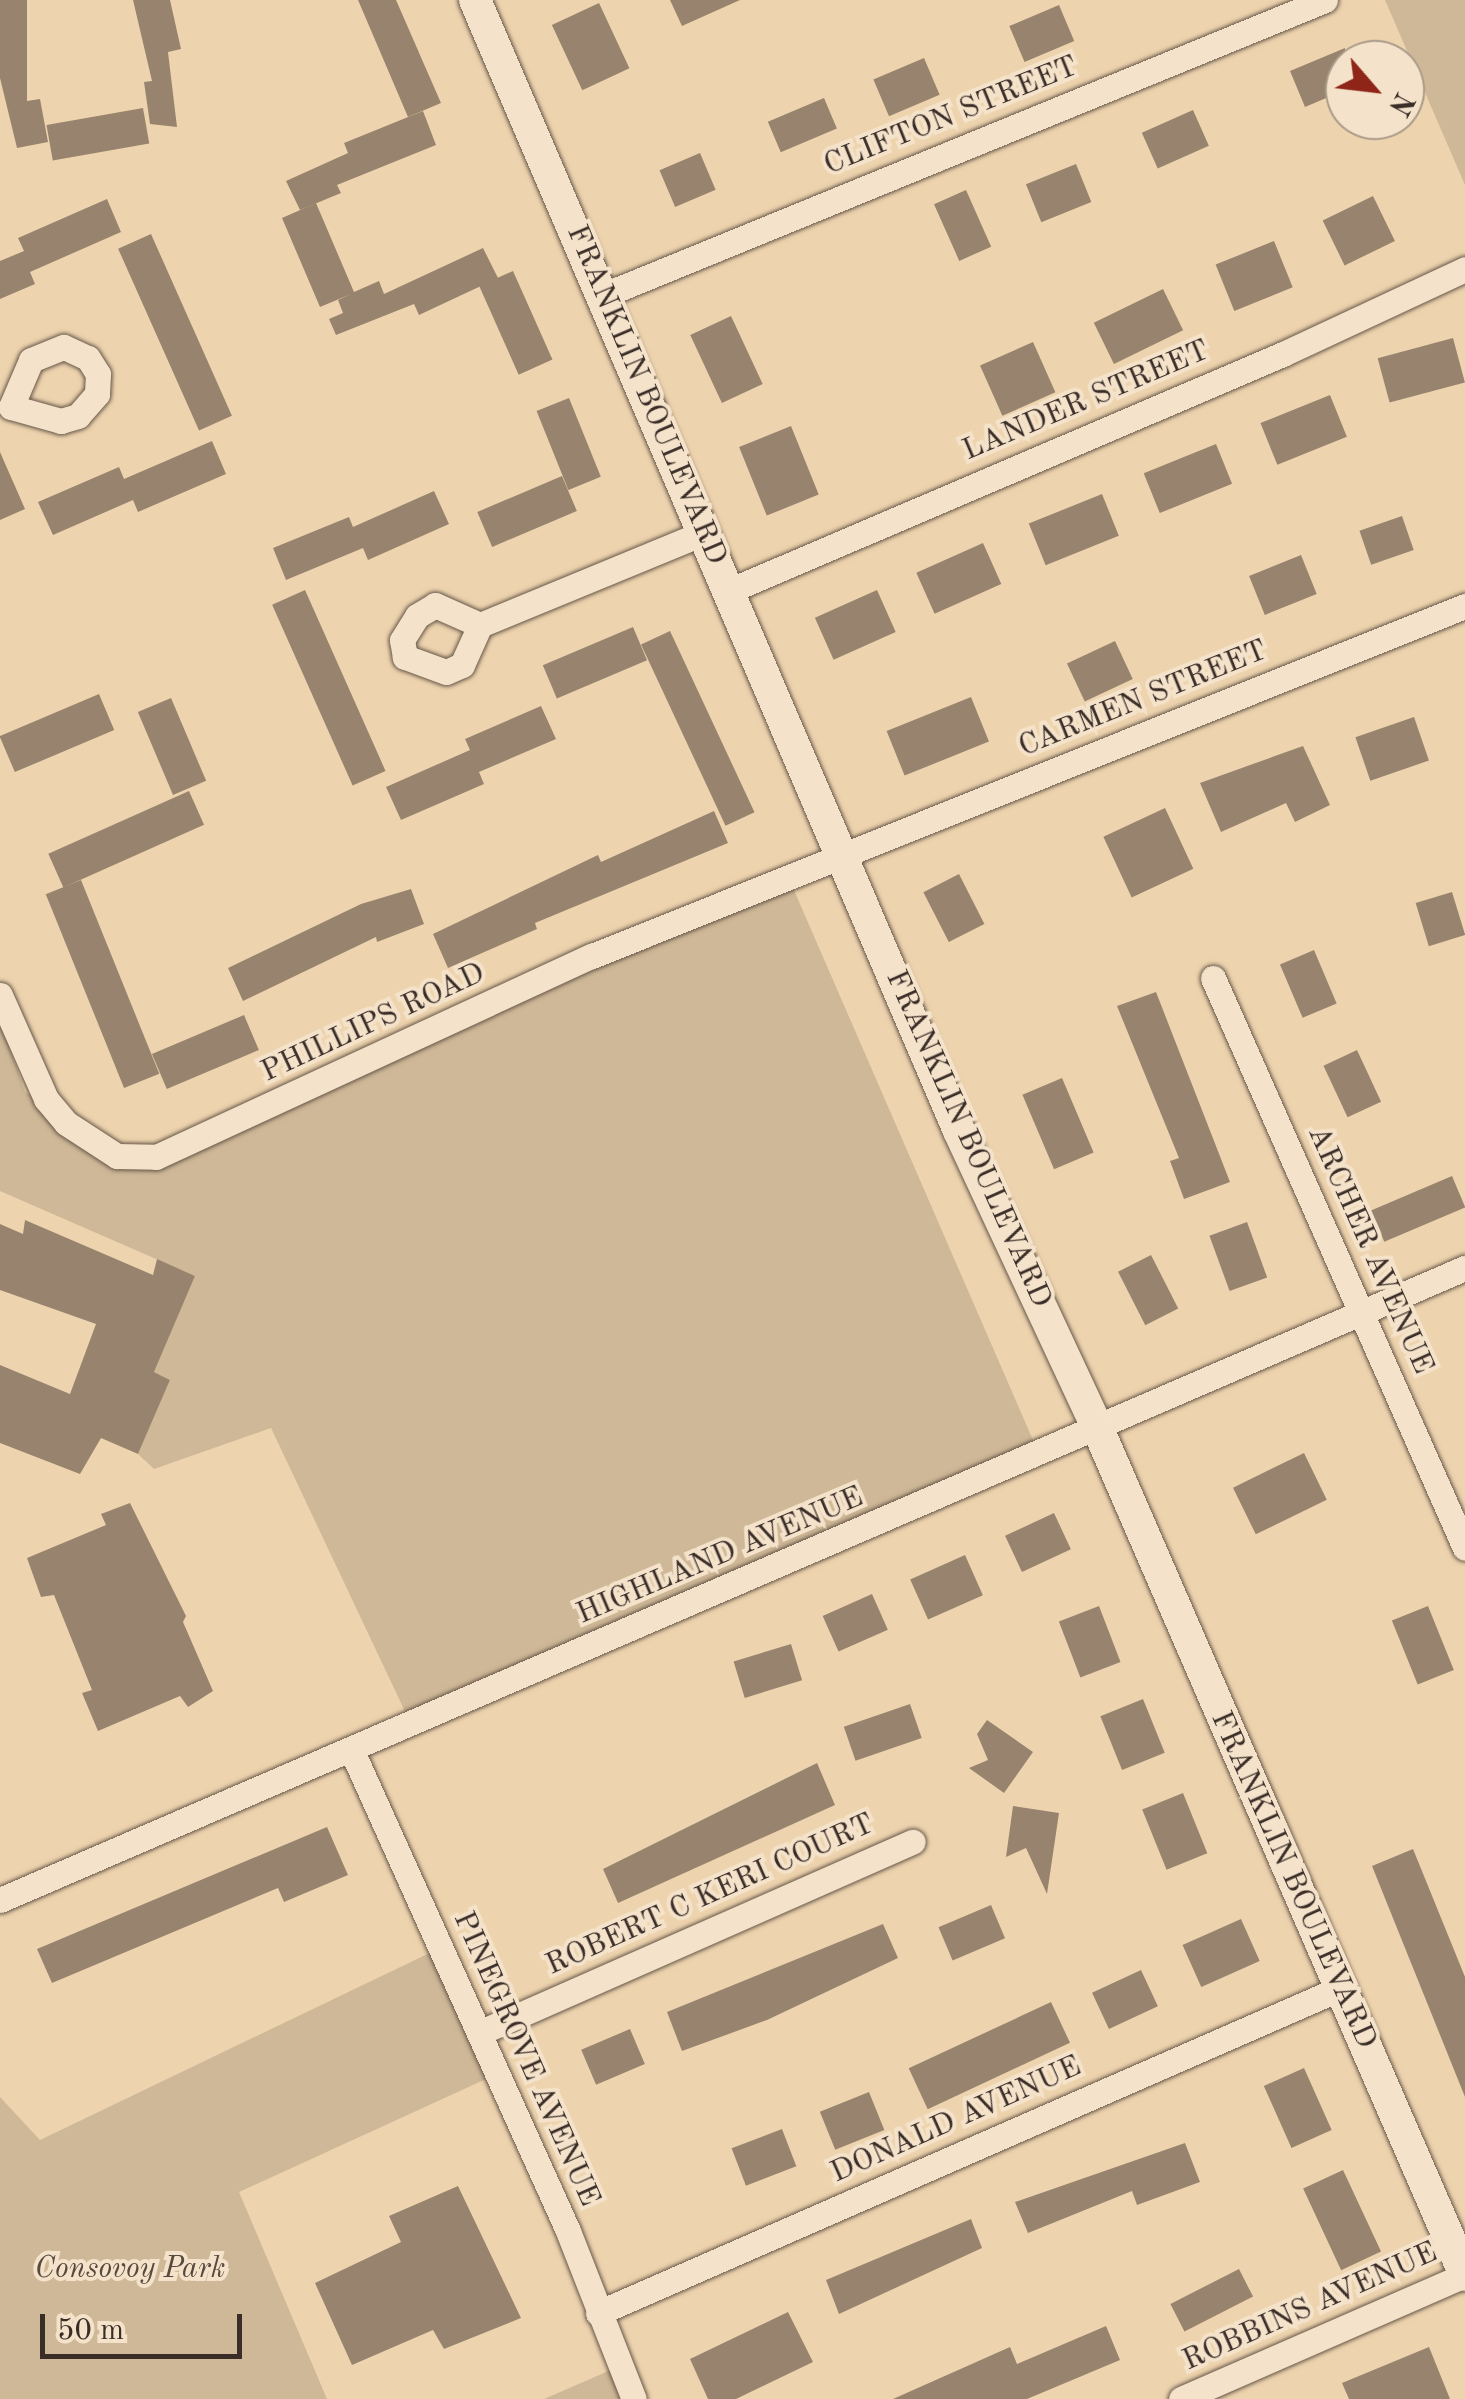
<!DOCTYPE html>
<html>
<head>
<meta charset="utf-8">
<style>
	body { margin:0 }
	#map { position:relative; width:1465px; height:2399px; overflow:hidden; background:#eed4ae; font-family:"Old Standard TT",serif }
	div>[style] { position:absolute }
	.green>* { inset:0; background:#cfb897 }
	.building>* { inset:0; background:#98846e; transform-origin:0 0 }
	.roads { filter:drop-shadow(0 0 2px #67574a) drop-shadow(0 0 2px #67574a) }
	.minor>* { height:25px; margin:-12.5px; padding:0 12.5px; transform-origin:12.5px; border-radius:12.5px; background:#f4e3ca }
	.tertiary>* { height:32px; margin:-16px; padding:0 16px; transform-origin:16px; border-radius:16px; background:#f4e3ca }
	span { translate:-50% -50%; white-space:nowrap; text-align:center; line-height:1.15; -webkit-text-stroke:8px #f4e3ca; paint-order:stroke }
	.street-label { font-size:30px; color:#3a2d28 }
	.park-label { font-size:30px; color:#58493e; font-style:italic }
	.north { position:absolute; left:1325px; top:40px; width:100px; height:100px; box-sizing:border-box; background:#f4e3ca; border:2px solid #aa9a89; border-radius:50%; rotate:118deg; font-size:28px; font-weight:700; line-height:40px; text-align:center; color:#3a2d28 }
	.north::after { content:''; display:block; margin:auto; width:35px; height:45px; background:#8f2418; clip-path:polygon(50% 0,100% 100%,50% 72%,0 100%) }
	.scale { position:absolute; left:40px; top:2314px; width:202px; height:45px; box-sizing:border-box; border:5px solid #3a2d28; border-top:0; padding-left:12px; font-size:30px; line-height:35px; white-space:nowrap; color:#3a2d28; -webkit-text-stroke:8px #f4e3ca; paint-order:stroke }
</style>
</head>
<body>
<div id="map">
	<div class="green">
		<div style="clip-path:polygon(1385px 0,1465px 0,1465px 185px)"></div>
		<div style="clip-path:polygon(790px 881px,1036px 1447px,410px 1722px,271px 1428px,154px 1469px,138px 1454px,170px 1380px,154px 1372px,195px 1276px,0 1191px,0 1019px,25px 1092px,127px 1155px)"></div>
		<div style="clip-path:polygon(440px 1948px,497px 2074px,239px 2192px,327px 2399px,0 2399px,0 2097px,40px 2140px)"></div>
		<div style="clip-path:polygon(620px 2366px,634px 2399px,544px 2399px)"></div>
	</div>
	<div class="building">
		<div style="clip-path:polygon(0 0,27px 0,27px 101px,40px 99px,48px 142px,17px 148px,0 78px)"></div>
		<div style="clip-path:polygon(133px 0,170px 0,181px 49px,168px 52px,177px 127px,150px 124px,144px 82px,152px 81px)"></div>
		<div style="clip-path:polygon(358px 0,396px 0,441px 103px,408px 117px)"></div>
		<div style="clip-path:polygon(670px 0,740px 0,682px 26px)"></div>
		<div style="left:599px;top:3px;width:72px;height:52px;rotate:65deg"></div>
		<div style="left:1059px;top:5px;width:39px;height:54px;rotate:67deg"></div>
		<div style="clip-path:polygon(1345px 48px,1345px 90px,1305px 107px,1290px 71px)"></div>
		<div style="left:924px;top:58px;width:40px;height:55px;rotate:67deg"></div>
		<div style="left:824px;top:98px;width:33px;height:61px;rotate:67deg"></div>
		<div style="left:143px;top:108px;width:36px;height:98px;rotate:80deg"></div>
		<div style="left:1193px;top:110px;width:39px;height:56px;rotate:66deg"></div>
		<div style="clip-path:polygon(423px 111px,436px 145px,337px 185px,341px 193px,300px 210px,286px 181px,348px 153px,344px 143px)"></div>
		<div style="left:700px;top:153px;width:40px;height:44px;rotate:67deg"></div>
		<div style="left:1076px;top:164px;width:41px;height:54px;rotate:68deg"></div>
		<div style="left:966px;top:190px;width:62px;height:35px;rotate:66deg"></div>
		<div style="left:1373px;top:196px;width:50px;height:56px;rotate:64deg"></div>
		<div style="clip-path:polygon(107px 199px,121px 232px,30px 272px,35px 284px,0 299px,0 261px,24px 251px,18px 238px)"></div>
		<div style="clip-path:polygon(316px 203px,354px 292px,379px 281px,384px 294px,483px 248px,498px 278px,419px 315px,414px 304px,336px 335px,329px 319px,343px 313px,338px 300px,351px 294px,320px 307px,282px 218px)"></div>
		<div style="left:151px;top:234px;width:199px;height:36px;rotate:66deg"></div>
		<div style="left:1274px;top:241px;width:50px;height:63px;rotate:68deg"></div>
		<div style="left:513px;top:271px;width:97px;height:37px;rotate:66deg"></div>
		<div style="left:1163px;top:289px;width:46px;height:77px;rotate:64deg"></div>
		<div style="left:731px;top:316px;width:75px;height:45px;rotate:65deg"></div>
		<div style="left:1453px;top:338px;width:46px;height:78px;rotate:75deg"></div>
		<div style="left:1033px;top:342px;width:55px;height:58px;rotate:66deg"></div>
		<div style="left:1330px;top:395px;width:45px;height:75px;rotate:68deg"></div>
		<div style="left:569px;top:398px;width:85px;height:35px;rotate:68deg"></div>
		<div style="left:791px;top:426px;width:74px;height:56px;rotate:68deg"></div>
		<div style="clip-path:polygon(212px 441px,226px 474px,138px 512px,133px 500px,53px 535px,38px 502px,119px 467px,124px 479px)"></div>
		<div style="left:1216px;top:444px;width:43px;height:78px;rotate:68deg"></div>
		<div style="clip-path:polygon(0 452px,25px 509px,0 520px)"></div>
		<div style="left:562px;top:476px;width:38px;height:92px;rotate:67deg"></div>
		<div style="clip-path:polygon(434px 491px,449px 524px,368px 560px,363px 548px,286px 580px,273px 548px,349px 517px,353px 527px)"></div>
		<div style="left:1102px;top:494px;width:45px;height:79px;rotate:68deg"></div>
		<div style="left:1402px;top:516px;width:36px;height:45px;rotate:71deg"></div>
		<div style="left:983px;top:543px;width:45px;height:73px;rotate:66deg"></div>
		<div style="left:1301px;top:555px;width:42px;height:56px;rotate:68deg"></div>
		<div style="left:305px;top:590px;width:198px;height:36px;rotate:66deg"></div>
		<div style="left:877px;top:590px;width:46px;height:68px;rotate:66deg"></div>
		<div style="left:633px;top:627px;width:36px;height:98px;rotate:67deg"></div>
		<div style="left:670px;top:631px;width:200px;height:32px;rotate:65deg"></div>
		<div style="left:1115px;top:641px;width:42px;height:53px;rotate:65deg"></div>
		<div style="left:99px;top:694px;width:39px;height:108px;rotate:67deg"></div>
		<div style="left:971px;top:697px;width:48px;height:91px;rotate:68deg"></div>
		<div style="left:171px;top:698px;width:90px;height:36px;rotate:67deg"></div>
		<div style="clip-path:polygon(541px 706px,556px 739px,479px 772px,484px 784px,401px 820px,386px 787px,470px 750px,465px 739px)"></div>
		<div style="left:1414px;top:717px;width:46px;height:62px;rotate:71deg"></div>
		<div style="clip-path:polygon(1303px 746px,1330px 805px,1295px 822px,1286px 803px,1221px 832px,1200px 783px)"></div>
		<div style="left:189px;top:791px;width:37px;height:154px;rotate:66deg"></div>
		<div style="left:1165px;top:808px;width:67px;height:68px;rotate:65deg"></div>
		<div style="clip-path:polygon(714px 811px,728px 843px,535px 923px,537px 929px,448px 968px,433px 934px,598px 855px,601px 862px)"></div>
		<div style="left:959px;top:874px;width:56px;height:40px;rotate:63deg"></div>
		<div style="left:81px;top:880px;width:209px;height:38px;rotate:68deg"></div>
		<div style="clip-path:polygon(411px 889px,424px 924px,377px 942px,376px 937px,243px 1001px,228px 968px,361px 904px)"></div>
		<div style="left:1452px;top:892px;width:45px;height:38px;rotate:73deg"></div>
		<div style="left:1314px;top:950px;width:58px;height:37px;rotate:67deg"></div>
		<div style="clip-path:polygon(1156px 992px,1230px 1182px,1184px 1199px,1170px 1161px,1179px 1158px,1117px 1006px)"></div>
		<div style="left:244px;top:1015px;width:38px;height:100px;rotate:67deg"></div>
		<div style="left:1357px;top:1050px;width:57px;height:37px;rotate:65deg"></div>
		<div style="left:1062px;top:1078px;width:81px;height:43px;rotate:67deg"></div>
		<div style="left:1452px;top:1176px;width:34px;height:88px;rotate:67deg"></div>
		<div style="clip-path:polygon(25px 1220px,153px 1275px,157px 1259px,195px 1276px,154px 1372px,170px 1380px,138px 1454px,101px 1438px,80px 1474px,0 1443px,0 1365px,70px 1394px,96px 1324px,0 1290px,0 1224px,23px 1234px)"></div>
		<div style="left:1247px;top:1222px;width:59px;height:40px;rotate:70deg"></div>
		<div style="left:1151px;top:1255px;width:60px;height:37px;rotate:63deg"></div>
		<div style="left:1304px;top:1453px;width:52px;height:79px;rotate:64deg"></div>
		<div style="clip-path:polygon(130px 1503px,186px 1616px,183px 1622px,213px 1691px,188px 1707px,180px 1696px,98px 1731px,82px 1693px,92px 1690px,54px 1595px,41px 1597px,27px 1558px,106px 1525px,101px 1514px)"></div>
		<div style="left:1054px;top:1513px;width:40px;height:54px;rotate:65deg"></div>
		<div style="left:965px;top:1555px;width:44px;height:60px;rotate:66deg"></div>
		<div style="left:872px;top:1594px;width:39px;height:54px;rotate:66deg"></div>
		<div style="left:1099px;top:1606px;width:60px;height:43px;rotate:69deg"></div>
		<div style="left:1428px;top:1606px;width:69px;height:39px;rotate:68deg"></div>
		<div style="left:791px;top:1644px;width:38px;height:60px;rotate:73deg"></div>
		<div style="left:1143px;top:1699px;width:58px;height:46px;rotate:68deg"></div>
		<div style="left:910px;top:1704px;width:36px;height:70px;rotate:71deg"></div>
		<div style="clip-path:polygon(987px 1720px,1033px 1752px,1004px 1793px,969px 1768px,988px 1760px,977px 1734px)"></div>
		<div style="clip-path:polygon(817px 1763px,835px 1805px,618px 1903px,603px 1869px)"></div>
		<div style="left:1183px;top:1793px;width:65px;height:44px;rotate:68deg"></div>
		<div style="clip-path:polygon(1013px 1806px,1059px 1813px,1047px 1894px,1026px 1848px,1006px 1857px)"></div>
		<div style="clip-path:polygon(327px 1827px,348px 1875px,284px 1902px,278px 1888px,52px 1983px,37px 1949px)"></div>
		<div style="clip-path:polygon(1413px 1849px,1465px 1977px,1465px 2097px,1372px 1866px)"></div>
		<div style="left:991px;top:1905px;width:36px;height:57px;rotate:67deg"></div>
		<div style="left:1241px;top:1919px;width:46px;height:64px;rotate:66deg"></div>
		<div style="clip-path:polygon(883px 1924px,898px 1958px,767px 2020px,682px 2051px,667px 2012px)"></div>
		<div style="left:1141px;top:1970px;width:40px;height:54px;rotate:65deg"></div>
		<div style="left:1051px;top:2002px;width:45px;height:157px;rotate:65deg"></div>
		<div style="left:630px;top:2029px;width:38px;height:53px;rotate:67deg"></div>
		<div style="left:1304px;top:2068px;width:68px;height:44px;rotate:66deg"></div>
		<div style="left:869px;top:2092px;width:41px;height:53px;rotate:68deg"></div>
		<div style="left:782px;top:2129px;width:40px;height:54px;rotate:69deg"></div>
		<div style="clip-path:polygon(1185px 2143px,1200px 2182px,1137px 2205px,1132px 2191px,1028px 2233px,1015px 2202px)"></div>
		<div style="left:1343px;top:2170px;width:90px;height:44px;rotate:65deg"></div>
		<div style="clip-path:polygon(458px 2186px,521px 2318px,444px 2349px,433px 2330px,352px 2365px,315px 2283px,401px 2242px,389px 2216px)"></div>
		<div style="clip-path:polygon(971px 2219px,982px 2248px,839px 2314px,826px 2280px)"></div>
		<div style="left:1239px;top:2269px;width:31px;height:77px;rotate:63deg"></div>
		<div style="clip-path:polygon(788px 2312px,813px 2362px,736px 2399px,708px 2399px,690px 2359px)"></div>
		<div style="clip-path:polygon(1106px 2326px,1120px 2360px,1027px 2399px,893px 2399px,1010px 2347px,1017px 2364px)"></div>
		<div style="clip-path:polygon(1429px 2347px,1450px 2399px,1349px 2399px,1342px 2383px)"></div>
	</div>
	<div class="roads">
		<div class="minor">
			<div style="left:604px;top:295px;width:779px;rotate:-22.25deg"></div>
			<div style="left:64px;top:347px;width:26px;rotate:25deg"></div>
			<div style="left:88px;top:358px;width:19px;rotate:58deg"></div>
			<div style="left:98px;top:374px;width:20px;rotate:93deg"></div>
			<div style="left:97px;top:394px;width:29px;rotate:131deg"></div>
			<div style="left:78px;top:416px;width:18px;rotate:164deg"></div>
			<div style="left:61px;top:421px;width:52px;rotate:-164.4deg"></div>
			<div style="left:11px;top:407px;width:51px;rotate:-66.9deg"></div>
			<div style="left:31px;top:360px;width:35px;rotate:-22deg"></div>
			<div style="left:731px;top:590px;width:600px;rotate:-23.15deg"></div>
			<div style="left:1283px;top:354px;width:201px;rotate:-25deg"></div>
			<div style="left:435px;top:605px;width:49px;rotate:24deg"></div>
			<div style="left:480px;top:625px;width:44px;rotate:114.2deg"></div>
			<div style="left:462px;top:665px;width:17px;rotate:156deg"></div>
			<div style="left:446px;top:672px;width:44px;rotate:-159.9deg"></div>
			<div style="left:405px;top:657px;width:17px;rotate:-100deg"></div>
			<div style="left:402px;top:640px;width:28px;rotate:-58deg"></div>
			<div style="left:417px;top:616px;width:21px;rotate:-31deg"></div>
			<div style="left:480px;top:625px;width:241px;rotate:-22.4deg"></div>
			<div style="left:1213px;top:978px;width:623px;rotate:66.15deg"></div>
			<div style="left:0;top:995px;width:114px;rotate:66.1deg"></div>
			<div style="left:46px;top:1099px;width:31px;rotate:50deg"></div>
			<div style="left:66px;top:1123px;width:61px;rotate:32.9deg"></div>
			<div style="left:117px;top:1156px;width:39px;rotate:1deg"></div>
			<div style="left:156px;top:1157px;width:480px;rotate:-24.8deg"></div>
			<div style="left:592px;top:956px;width:941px;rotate:-21.85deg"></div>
			<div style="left:351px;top:1749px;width:529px;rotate:65.76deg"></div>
			<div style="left:568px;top:2231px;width:180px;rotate:68.6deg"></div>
			<div style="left:0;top:1900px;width:1596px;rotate:-23.34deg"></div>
			<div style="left:479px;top:2033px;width:474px;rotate:-23.8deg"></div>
			<div style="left:598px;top:2313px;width:811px;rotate:-23.63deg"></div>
			<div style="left:1181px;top:2399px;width:310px;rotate:-23.6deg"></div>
		</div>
		<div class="tertiary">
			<div style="left:475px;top:0;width:1230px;rotate:66.83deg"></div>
			<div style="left:959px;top:1131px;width:329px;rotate:65deg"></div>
			<div style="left:1098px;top:1429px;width:922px;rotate:66.55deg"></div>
		</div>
	</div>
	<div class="street-label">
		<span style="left:951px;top:116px;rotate:-22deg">CLIFTON STREET</span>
		<span style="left:646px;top:395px;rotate:67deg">FRANKLIN BOULEVARD</span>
		<span style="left:1086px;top:401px;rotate:-23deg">LANDER STREET</span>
		<span style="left:1143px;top:699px;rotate:-22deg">CARMEN STREET</span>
		<span style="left:373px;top:1023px;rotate:-25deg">PHILLIPS ROAD</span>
		<span style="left:968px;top:1139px;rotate:66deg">FRANKLIN BOULEVARD</span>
		<span style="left:1370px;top:1250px;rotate:66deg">ARCHER AVENUE</span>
		<span style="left:720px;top:1556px;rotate:-23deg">HIGHLAND AVENUE</span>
		<span style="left:1293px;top:1880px;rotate:66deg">FRANKLIN BOULEVARD</span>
		<span style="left:710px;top:1895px;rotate:-24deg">ROBERT C KERI COURT</span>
		<span style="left:526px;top:2059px;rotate:66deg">PINEGROVE AVENUE</span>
		<span style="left:956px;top:2120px;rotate:-24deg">DONALD AVENUE</span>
		<span style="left:1310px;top:2307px;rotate:-24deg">ROBBINS AVENUE</span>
	</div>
	<div class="park-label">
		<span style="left:130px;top:2269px">Consovoy Park</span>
	</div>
	<div class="north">N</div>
	<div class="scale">50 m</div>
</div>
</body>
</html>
